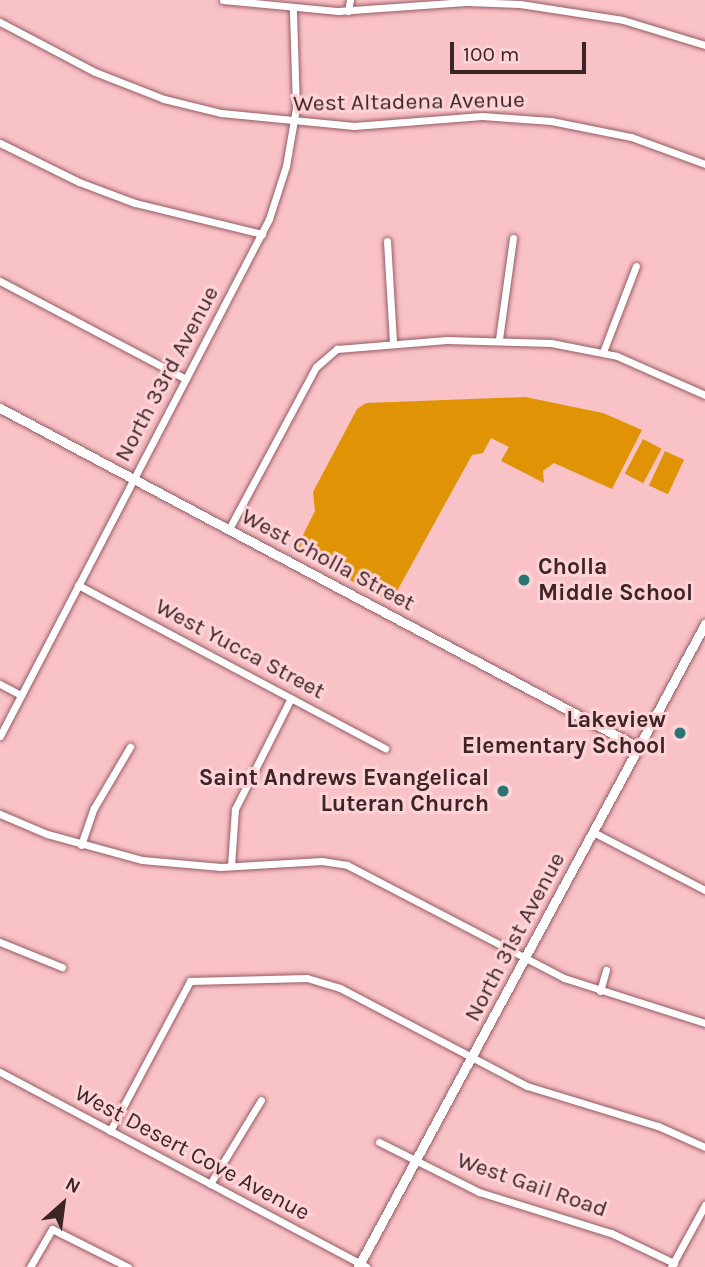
<!DOCTYPE html>
<html>
<head>
<meta charset="utf-8">
<style>
	body { margin:0 }
	#map { position:relative; width:705px; height:1267px; overflow:hidden; background:#f9c2c7; font-family:Karla,sans-serif }
	div>[style] { position:absolute }
	.green>* { inset:0; background:#e09305; transform-origin:0 0 }
	.roads { filter:drop-shadow(0 0 2px #965b62) drop-shadow(0 0 2px #965b62) }
	.minor>* { height:7px; margin:-3.5px; padding:0 3.5px; transform-origin:3.5px; border-radius:3.5px; background:#fff }
	.tertiary>* { height:9px; margin:-4.5px; padding:0 4.5px; transform-origin:4.5px; border-radius:4.5px; background:#fff }
	.dots>* { width:19px; height:19px; translate:-50% -50%; box-sizing:border-box; border:4px solid #fdd3d7; border-radius:50% }
	span { translate:-50% -50%; white-space:nowrap; text-align:center; line-height:1.15; -webkit-text-stroke:6px #fdd3d7; paint-order:stroke }
	.street-label { font-size:23px; color:#3d2427 }
	.poi-label { font-size:23px; color:#3d2427; font-weight:700 }
	.left { translate:0 -50%; text-align:left }
	.right { translate:-100% -50%; text-align:right }
	.north { position:absolute; left:28px; top:1169px; width:70px; height:70px; -webkit-text-stroke:5px #fdd3d7; paint-order:stroke; rotate:28deg; font-size:19px; font-weight:700; line-height:28px; text-align:center; color:#3d2427 }
	.north::after { content:''; display:block; margin:auto; width:24px; height:32px; background:#3d2427; clip-path:polygon(50% 0,100% 100%,50% 72%,0 100%) }
	.scale { position:absolute; left:450px; top:42px; width:136px; height:32px; box-sizing:border-box; border:4px solid #3d2427; border-top:0; padding-left:9px; font-size:21px; line-height:24px; white-space:nowrap; color:#3d2427; -webkit-text-stroke:5px #fdd3d7; paint-order:stroke }
</style>
</head>
<body>
<div id="map">
	<div class="green">
		<div style="clip-path:polygon(525px 397px,603px 413px,642px 430px,612px 489px,554px 463px,543px 471px,544px 483px,501px 461px,509px 447px,491px 438px,483px 453px,472px 455px,391px 602px,295px 551px,315px 511px,313px 492px,357px 409px,366px 403px)"></div>
		<div style="left:643px;top:439px;width:21px;height:39px;rotate:28deg"></div>
		<div style="left:665px;top:451px;width:21px;height:38px;rotate:25deg"></div>
	</div>
	<div class="roads">
		<div class="minor">
			<div style="left:223px;top:0;width:116px;rotate:5.5deg"></div>
			<div style="left:338px;top:11px;width:128px;rotate:-4deg"></div>
			<div style="left:466px;top:2px;width:54px;rotate:2.1deg"></div>
			<div style="left:520px;top:4px;width:104px;rotate:8.8deg"></div>
			<div style="left:623px;top:20px;width:86px;rotate:17deg"></div>
			<div style="left:348px;top:11px;width:11px;rotate:-80deg"></div>
			<div style="left:0;top:22px;width:107px;rotate:27.8deg"></div>
			<div style="left:95px;top:72px;width:74px;rotate:21.4deg"></div>
			<div style="left:164px;top:99px;width:59px;rotate:13.8deg"></div>
			<div style="left:221px;top:113px;width:134px;rotate:5.6deg"></div>
			<div style="left:354px;top:126px;width:128px;rotate:-4.5deg"></div>
			<div style="left:482px;top:116px;width:69px;rotate:4.1deg"></div>
			<div style="left:551px;top:121px;width:82px;rotate:11.3deg"></div>
			<div style="left:631px;top:137px;width:79px;rotate:20deg"></div>
			<div style="left:0;top:143px;width:88px;rotate:26.3deg"></div>
			<div style="left:79px;top:182px;width:60px;rotate:20.6deg"></div>
			<div style="left:135px;top:203px;width:131px;rotate:13.7deg"></div>
			<div style="left:387px;top:241px;width:102px;rotate:86.6deg"></div>
			<div style="left:0;top:281px;width:210px;rotate:27.8deg"></div>
			<div style="left:499px;top:339px;width:102px;rotate:-82.1deg"></div>
			<div style="left:603px;top:352px;width:92px;rotate:-69deg"></div>
			<div style="left:229px;top:529px;width:184px;rotate:-61.8deg"></div>
			<div style="left:316px;top:367px;width:28px;rotate:-41deg"></div>
			<div style="left:337px;top:349px;width:110px;rotate:-4.7deg"></div>
			<div style="left:447px;top:340px;width:104px;rotate:1.7deg"></div>
			<div style="left:551px;top:343px;width:67px;rotate:11.1deg"></div>
			<div style="left:617px;top:356px;width:96px;rotate:23.9deg"></div>
			<div style="left:78px;top:585px;width:348px;rotate:28deg"></div>
			<div style="left:0;top:684px;width:24px;rotate:28deg"></div>
			<div style="left:0;top:736px;width:583px;rotate:-62.51deg"></div>
			<div style="left:269px;top:219px;width:56px;rotate:-72.2deg"></div>
			<div style="left:286px;top:166px;width:59px;rotate:-80.2deg"></div>
			<div style="left:296px;top:108px;width:98px;rotate:-91.8deg"></div>
			<div style="left:0;top:814px;width:51px;rotate:23.1deg"></div>
			<div style="left:47px;top:834px;width:98px;rotate:15.3deg"></div>
			<div style="left:142px;top:860px;width:79px;rotate:5.1deg"></div>
			<div style="left:221px;top:867px;width:101px;rotate:-3.4deg"></div>
			<div style="left:322px;top:861px;width:25px;rotate:9deg"></div>
			<div style="left:347px;top:865px;width:245px;rotate:27.5deg"></div>
			<div style="left:564px;top:978px;width:148px;rotate:17.7deg"></div>
			<div style="left:593px;top:832px;width:126px;rotate:27.4deg"></div>
			<div style="left:81px;top:845px;width:39px;rotate:-71deg"></div>
			<div style="left:94px;top:808px;width:71px;rotate:-59.5deg"></div>
			<div style="left:231px;top:866px;width:57px;rotate:-86deg"></div>
			<div style="left:235px;top:809px;width:124px;rotate:-63.2deg"></div>
			<div style="left:0;top:942px;width:67px;rotate:22deg"></div>
			<div style="left:600px;top:991px;width:22px;rotate:-74deg"></div>
			<div style="left:0;top:1072px;width:415px;rotate:28deg"></div>
			<div style="left:110px;top:1131px;width:170px;rotate:-61.9deg"></div>
			<div style="left:190px;top:981px;width:117px;rotate:-1.5deg"></div>
			<div style="left:307px;top:978px;width:34px;rotate:17deg"></div>
			<div style="left:340px;top:988px;width:211px;rotate:27.7deg"></div>
			<div style="left:527px;top:1086px;width:137px;rotate:17deg"></div>
			<div style="left:658px;top:1126px;width:51px;rotate:24.1deg"></div>
			<div style="left:379px;top:1142px;width:112px;rotate:26.6deg"></div>
			<div style="left:479px;top:1192px;width:138px;rotate:17.3deg"></div>
			<div style="left:611px;top:1233px;width:70px;rotate:25.5deg"></div>
			<div style="left:210px;top:1184px;width:98px;rotate:-58.7deg"></div>
			<div style="left:30px;top:1267px;width:44px;rotate:-59.9deg"></div>
			<div style="left:52px;top:1229px;width:85px;rotate:26.6deg"></div>
			<div style="left:671px;top:1267px;width:71px;rotate:-61.3deg"></div>
		</div>
		<div class="tertiary">
			<div style="left:0;top:408px;width:722px;rotate:27.98deg"></div>
			<div style="left:358px;top:1267px;width:731px;rotate:-61.65deg"></div>
		</div>
	</div>
	<div class="dots">
		<div style="left:524px;top:580px;background:#2a7472"></div>
		<div style="left:680px;top:733px;background:#2a7472"></div>
		<div style="left:503px;top:791px;background:#2a7472"></div>
	</div>
	<div class="street-label">
		<span style="left:409px;top:102px;rotate:-1deg">West Altadena Avenue</span>
		<span style="left:167px;top:374px;rotate:-62deg">North 33rd Avenue</span>
		<span style="left:328px;top:560px;rotate:28deg">West Cholla Street</span>
		<span style="left:240px;top:649px;rotate:28deg">West Yucca Street</span>
		<span style="left:515px;top:937px;rotate:-62deg">North 31st Avenue</span>
		<span style="left:192px;top:1153px;rotate:28deg">West Desert Cove Avenue</span>
		<span style="left:532px;top:1185px;rotate:19deg">West Gail Road</span>
	</div>
	<div class="poi-label">
		<span class="left" style="left:538px;top:580px">Cholla<br>Middle School</span>
		<span class="right" style="left:666px;top:733px">Lakeview<br>Elementary School</span>
		<span class="right" style="left:489px;top:791px">Saint Andrews Evangelical<br>Luteran Church</span>
	</div>
	<div class="north">N</div>
	<div class="scale">100 m</div>
</div>
</body>
</html>
